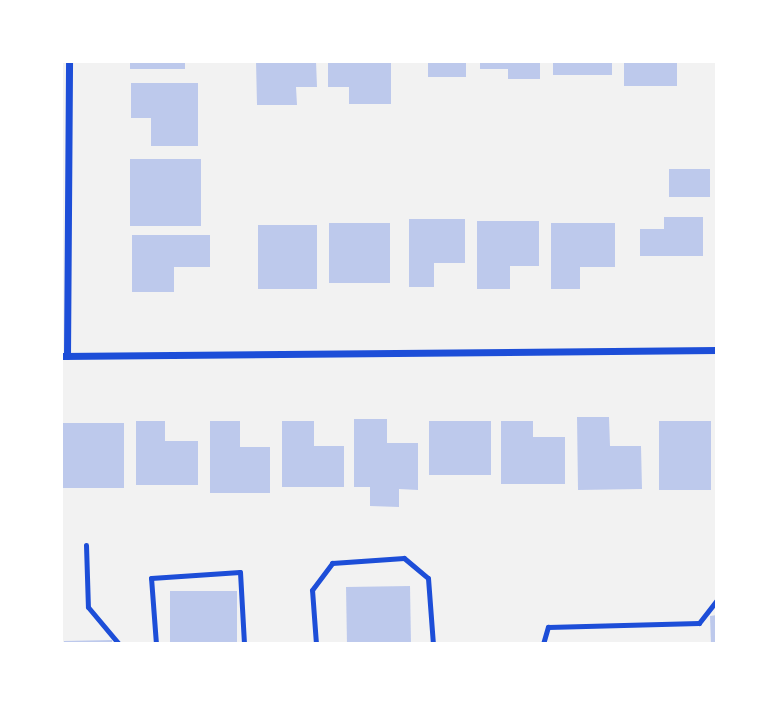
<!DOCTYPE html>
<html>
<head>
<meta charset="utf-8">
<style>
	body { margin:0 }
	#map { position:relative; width:778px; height:705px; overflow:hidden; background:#f2f2f2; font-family:"Public Sans",sans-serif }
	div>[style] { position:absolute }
	.building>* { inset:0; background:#bdc9ec; transform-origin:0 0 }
	.service>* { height:5px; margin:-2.5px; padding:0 2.5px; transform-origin:2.5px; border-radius:2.5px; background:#1d4ed8 }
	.minor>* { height:7px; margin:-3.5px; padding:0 3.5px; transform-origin:3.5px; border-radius:3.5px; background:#1d4ed8 }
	span { translate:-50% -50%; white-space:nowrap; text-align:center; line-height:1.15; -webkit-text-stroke:7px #fff; paint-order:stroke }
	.frame { position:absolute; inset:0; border:63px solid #fff; pointer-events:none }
</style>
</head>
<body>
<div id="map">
	<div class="building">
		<div style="left:130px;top:61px;width:55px;height:8px"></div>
		<div style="clip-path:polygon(256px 61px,316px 61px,317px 87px,296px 87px,297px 105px,257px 105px)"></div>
		<div style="clip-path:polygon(328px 61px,391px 61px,391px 104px,349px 104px,349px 87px,328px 87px)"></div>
		<div style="left:428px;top:61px;width:38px;height:16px"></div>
		<div style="clip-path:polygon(480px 61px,540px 61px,540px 79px,508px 79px,508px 69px,480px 69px)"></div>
		<div style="left:553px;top:61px;width:59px;height:14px"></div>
		<div style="left:624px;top:61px;width:53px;height:25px"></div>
		<div style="clip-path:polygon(131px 83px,198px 83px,198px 146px,151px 146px,151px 118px,131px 118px)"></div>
		<div style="left:130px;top:159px;width:71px;height:67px"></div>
		<div style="left:669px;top:169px;width:41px;height:28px"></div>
		<div style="clip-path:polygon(664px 217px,703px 217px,703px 256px,640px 256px,640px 229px,664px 229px)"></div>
		<div style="clip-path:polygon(409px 219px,465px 219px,465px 263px,434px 263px,434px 287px,409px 287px)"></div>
		<div style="clip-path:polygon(477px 221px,539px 221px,539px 266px,510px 266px,510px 289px,477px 289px)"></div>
		<div style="left:329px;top:223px;width:61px;height:60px"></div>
		<div style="clip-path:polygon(551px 223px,615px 223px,615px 267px,580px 267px,580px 289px,551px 289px)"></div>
		<div style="left:258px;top:225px;width:59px;height:64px"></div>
		<div style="clip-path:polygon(132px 235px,210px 235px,210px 267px,174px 267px,174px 292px,132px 292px)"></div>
		<div style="clip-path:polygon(577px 417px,609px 417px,610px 446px,641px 446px,642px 489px,578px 490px)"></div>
		<div style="clip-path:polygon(354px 419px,387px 419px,387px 443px,418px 443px,418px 490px,399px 489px,399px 507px,370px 506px,370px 487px,354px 487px)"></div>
		<div style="clip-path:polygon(136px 421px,165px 421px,165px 441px,198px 441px,198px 485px,136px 485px)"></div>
		<div style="clip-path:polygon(210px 421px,240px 421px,240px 447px,270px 447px,270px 493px,210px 493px)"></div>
		<div style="clip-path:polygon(282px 421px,314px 421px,314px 446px,344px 446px,344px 487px,282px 487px)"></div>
		<div style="left:429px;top:421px;width:62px;height:54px"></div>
		<div style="clip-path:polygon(501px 421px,533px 421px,533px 437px,565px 437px,565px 484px,501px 484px)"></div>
		<div style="left:659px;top:421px;width:52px;height:69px"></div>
		<div style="left:62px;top:423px;width:62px;height:65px"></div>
		<div style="left:410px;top:586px;width:58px;height:64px;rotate:89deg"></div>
		<div style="left:237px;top:591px;width:53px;height:67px;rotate:90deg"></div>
		<div style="clip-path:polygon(717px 615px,717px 644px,711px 644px,710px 616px)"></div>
		<div style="clip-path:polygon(112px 640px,112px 644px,64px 644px,64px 641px)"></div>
	</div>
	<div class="service">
		<div style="left:86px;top:545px;width:62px;rotate:88.2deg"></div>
		<div style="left:88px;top:607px;width:48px;rotate:50deg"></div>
		<div style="left:156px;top:644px;width:66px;rotate:-94.3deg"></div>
		<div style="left:151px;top:578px;width:89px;rotate:-3.9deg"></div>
		<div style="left:240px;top:572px;width:72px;rotate:86.8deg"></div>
		<div style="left:316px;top:644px;width:54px;rotate:-94.2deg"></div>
		<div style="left:312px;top:590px;width:34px;rotate:-53deg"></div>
		<div style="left:332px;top:563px;width:72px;rotate:-4deg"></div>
		<div style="left:404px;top:558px;width:31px;rotate:40deg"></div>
		<div style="left:428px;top:578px;width:66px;rotate:85.7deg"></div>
		<div style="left:543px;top:644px;width:18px;rotate:-74deg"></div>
		<div style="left:548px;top:627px;width:151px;rotate:-1.5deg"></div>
		<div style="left:699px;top:623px;width:29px;rotate:-52deg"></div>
	</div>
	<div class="minor">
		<div style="left:61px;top:356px;width:656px;rotate:-0.52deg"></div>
		<div style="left:67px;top:356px;width:295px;rotate:-89.6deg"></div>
	</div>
	<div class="frame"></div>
</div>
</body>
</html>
